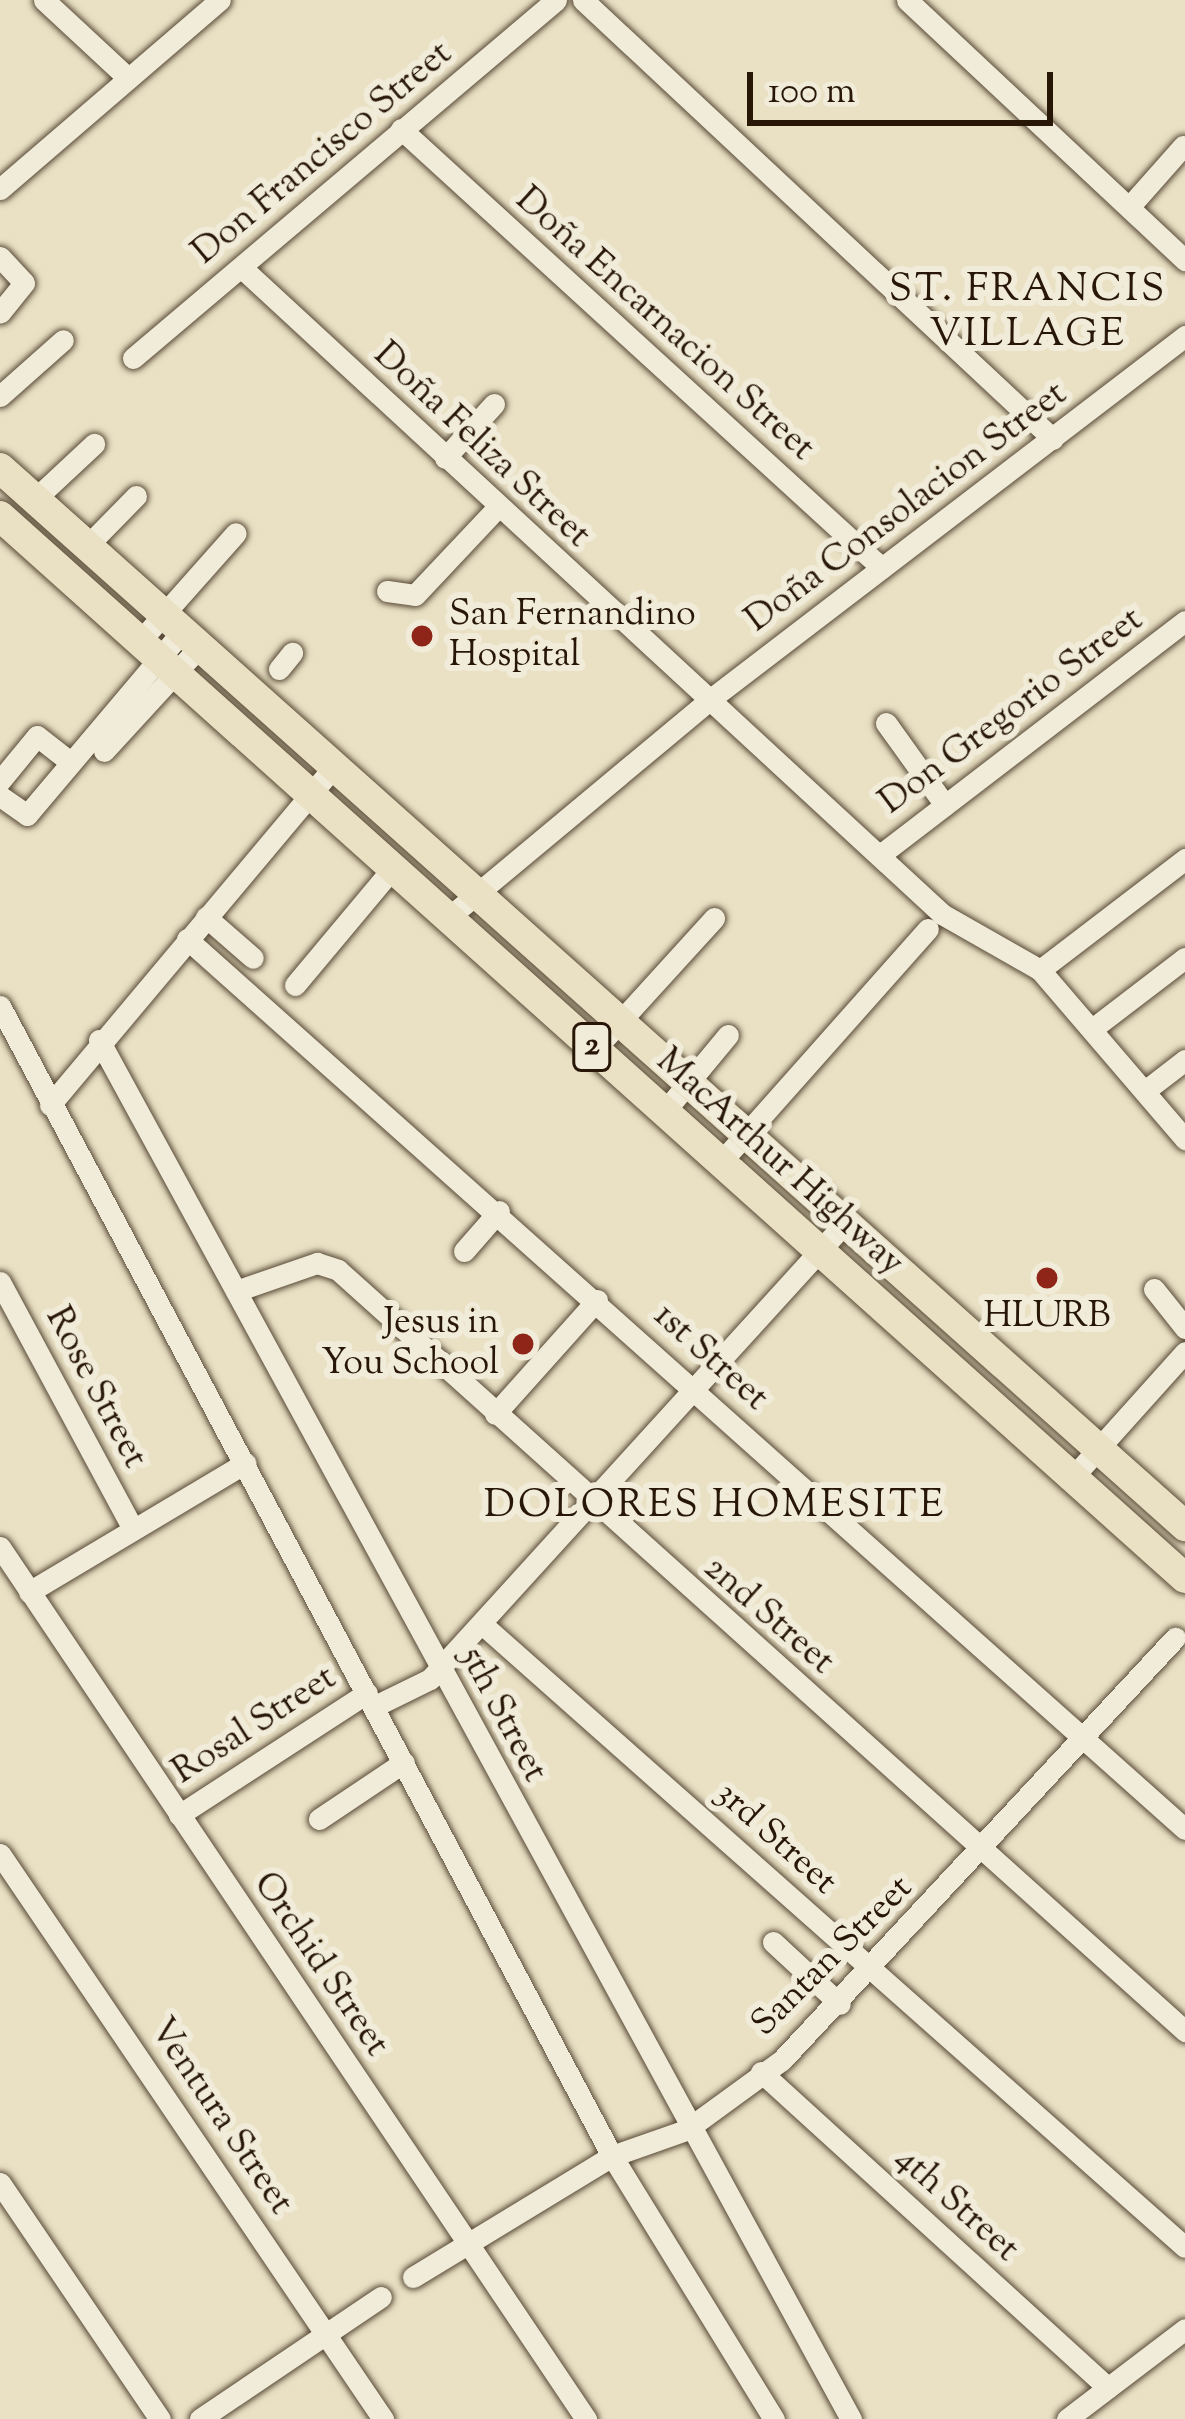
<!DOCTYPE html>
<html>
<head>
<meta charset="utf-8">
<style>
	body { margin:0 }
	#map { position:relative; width:1185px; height:2419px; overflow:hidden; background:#eae1c5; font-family:"Sorts Mill Goudy",serif }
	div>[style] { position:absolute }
	.roads { filter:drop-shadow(0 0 3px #584a36) drop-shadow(0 0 3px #584a36) }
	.minor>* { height:21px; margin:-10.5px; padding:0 10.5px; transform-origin:10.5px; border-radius:10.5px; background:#f1ecd9 }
	.highway>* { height:30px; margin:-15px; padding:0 15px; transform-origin:15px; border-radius:15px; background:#eae1c5 }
	.dots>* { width:33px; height:33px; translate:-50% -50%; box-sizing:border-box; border:6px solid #f1ecd9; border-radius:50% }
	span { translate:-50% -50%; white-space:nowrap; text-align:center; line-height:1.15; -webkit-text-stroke:12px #f1ecd9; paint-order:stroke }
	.shield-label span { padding:3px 9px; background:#f1ecd9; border:3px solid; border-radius:9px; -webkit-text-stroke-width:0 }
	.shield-label { font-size:33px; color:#281706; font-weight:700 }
	.street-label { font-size:36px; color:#281706 }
	.poi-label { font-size:36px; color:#281706 }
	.left { translate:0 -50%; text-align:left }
	.right { translate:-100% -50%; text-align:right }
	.neighbourhood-label { font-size:39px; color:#281706; letter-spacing:3px }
	.scale { position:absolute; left:747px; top:72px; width:306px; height:54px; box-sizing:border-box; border:6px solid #281706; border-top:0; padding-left:15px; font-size:36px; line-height:42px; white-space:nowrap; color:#281706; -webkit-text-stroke:9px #f1ecd9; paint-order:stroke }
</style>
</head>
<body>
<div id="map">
	<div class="roads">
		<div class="minor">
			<div style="left:44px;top:0;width:115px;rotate:42.9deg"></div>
			<div style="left:583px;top:0;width:643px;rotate:43.05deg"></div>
			<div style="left:907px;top:0;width:381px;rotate:43.1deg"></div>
			<div style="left:401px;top:129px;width:651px;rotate:42.39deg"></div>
			<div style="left:0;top:189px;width:290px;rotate:-40.7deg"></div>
			<div style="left:1130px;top:206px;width:80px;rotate:-48.5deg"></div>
			<div style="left:0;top:257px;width:35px;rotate:47deg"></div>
			<div style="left:24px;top:283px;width:38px;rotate:129deg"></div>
			<div style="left:242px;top:268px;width:953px;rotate:42.7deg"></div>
			<div style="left:942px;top:914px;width:113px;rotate:29.7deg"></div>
			<div style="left:1040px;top:970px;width:223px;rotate:49.4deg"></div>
			<div style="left:133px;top:358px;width:554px;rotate:-40.24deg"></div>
			<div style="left:0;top:396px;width:84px;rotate:-41.6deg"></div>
			<div style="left:445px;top:458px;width:73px;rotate:-47.8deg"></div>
			<div style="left:35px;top:499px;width:81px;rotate:-43deg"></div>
			<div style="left:87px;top:546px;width:70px;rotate:-45.6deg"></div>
			<div style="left:387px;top:591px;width:28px;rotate:8deg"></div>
			<div style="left:415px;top:595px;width:120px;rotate:-46.7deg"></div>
			<div style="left:140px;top:641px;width:144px;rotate:-48.4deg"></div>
			<div style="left:279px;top:669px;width:21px;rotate:-51deg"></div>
			<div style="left:886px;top:723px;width:101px;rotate:54.3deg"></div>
			<div style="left:104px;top:751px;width:144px;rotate:-47.5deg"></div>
			<div style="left:0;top:781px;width:58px;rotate:-50.6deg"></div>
			<div style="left:37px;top:736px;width:41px;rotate:38deg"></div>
			<div style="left:0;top:796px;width:33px;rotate:35deg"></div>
			<div style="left:27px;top:815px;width:243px;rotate:-49.8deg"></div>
			<div style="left:880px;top:855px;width:384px;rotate:-37.5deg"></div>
			<div style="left:206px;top:917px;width:62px;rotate:41.1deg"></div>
			<div style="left:449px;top:917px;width:337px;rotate:-39.8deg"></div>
			<div style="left:708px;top:701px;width:601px;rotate:-37.42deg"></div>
			<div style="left:187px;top:939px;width:1337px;rotate:41.73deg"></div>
			<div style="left:1040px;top:970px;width:183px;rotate:-37.4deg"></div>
			<div style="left:295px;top:985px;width:153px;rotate:-50.1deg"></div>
			<div style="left:0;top:1006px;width:1303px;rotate:61.98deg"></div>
			<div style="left:612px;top:2156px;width:309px;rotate:58.4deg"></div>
			<div style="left:1092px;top:1029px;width:117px;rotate:-37.4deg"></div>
			<div style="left:99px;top:1040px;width:1571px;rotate:61.4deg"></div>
			<div style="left:595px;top:1049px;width:177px;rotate:-47.7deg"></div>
			<div style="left:1146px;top:1090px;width:49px;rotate:-37.6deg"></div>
			<div style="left:50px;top:1105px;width:444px;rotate:-50deg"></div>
			<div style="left:664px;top:1112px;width:100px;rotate:-50.3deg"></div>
			<div style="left:720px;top:1163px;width:313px;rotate:-48.4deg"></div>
			<div style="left:464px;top:1251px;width:53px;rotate:-48.8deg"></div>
			<div style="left:0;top:1282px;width:278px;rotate:61.7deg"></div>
			<div style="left:1154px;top:1289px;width:50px;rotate:51.5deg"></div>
			<div style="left:236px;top:1291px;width:86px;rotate:-19.1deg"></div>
			<div style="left:317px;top:1263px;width:22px;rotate:18deg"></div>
			<div style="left:338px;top:1270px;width:1139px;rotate:41.94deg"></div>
			<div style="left:495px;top:1414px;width:153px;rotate:-48.2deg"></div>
			<div style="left:1072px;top:1478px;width:169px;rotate:-48.1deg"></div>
			<div style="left:0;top:1547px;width:1051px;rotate:56.1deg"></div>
			<div style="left:29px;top:1592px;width:252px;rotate:-30.8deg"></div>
			<div style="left:482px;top:1624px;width:939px;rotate:41.55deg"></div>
			<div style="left:375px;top:1706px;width:61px;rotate:-26.1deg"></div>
			<div style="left:430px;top:1679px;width:617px;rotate:-47.7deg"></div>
			<div style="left:179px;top:1815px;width:224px;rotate:-33deg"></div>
			<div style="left:319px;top:1819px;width:102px;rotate:-33.8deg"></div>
			<div style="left:0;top:1854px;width:683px;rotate:55.87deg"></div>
			<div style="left:773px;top:1942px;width:91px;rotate:42.8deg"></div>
			<div style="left:761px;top:2072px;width:469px;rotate:42.3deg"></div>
			<div style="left:0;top:2183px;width:285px;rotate:55.9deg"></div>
			<div style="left:413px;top:2277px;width:233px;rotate:-31.3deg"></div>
			<div style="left:612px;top:2156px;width:78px;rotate:-19.4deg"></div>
			<div style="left:686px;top:2130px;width:119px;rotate:-36.1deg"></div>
			<div style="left:782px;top:2060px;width:577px;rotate:-47.04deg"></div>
			<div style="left:200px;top:2419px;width:218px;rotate:-34deg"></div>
			<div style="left:1067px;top:2419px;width:148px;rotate:-37.3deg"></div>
		</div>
		<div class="highway">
			<div style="left:0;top:468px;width:1589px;rotate:41.76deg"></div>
			<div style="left:0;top:516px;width:1591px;rotate:41.87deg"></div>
		</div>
	</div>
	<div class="dots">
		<div style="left:422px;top:636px;background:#8f2418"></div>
		<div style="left:1047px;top:1278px;background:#8f2418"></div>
		<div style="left:523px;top:1344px;background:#8f2418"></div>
	</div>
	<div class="shield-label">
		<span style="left:592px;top:1047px">2</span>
	</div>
	<div class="street-label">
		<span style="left:323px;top:154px;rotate:-40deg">Don Francisco Street</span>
		<span style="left:664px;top:325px;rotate:42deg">Doña Encarnacion Street</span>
		<span style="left:481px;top:446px;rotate:43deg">Doña Feliza Street</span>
		<span style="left:907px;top:508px;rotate:-37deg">Doña Consolacion Street</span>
		<span style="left:1012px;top:712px;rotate:-37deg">Don Gregorio Street</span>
		<span style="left:779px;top:1163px;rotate:42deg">MacArthur Highway</span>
		<span style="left:710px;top:1358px;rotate:42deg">1st Street</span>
		<span style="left:95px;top:1388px;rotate:62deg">Rose Street</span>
		<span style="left:768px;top:1616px;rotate:41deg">2nd Street</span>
		<span style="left:502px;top:1715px;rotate:62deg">5th Street</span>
		<span style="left:255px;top:1726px;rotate:-33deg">Rosal Street</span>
		<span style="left:775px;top:1839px;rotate:42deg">3rd Street</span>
		<span style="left:833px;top:1957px;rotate:-45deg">Santan Street</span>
		<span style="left:320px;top:1965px;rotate:56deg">Orchid Street</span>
		<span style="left:220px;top:2117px;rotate:56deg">Ventura Street</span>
		<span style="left:956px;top:2205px;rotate:42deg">4th Street</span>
	</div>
	<div class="poi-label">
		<span class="left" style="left:449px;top:636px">San Fernandino<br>Hospital</span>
		<span style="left:1047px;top:1318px">HLURB</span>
		<span class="right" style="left:499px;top:1344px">Jesus in<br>You School</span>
	</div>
	<div class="neighbourhood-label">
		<span style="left:1028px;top:314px">ST. FRANCIS<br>VILLAGE</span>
		<span style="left:715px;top:1507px">DOLORES HOMESITE</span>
	</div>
	<div class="scale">100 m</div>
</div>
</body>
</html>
